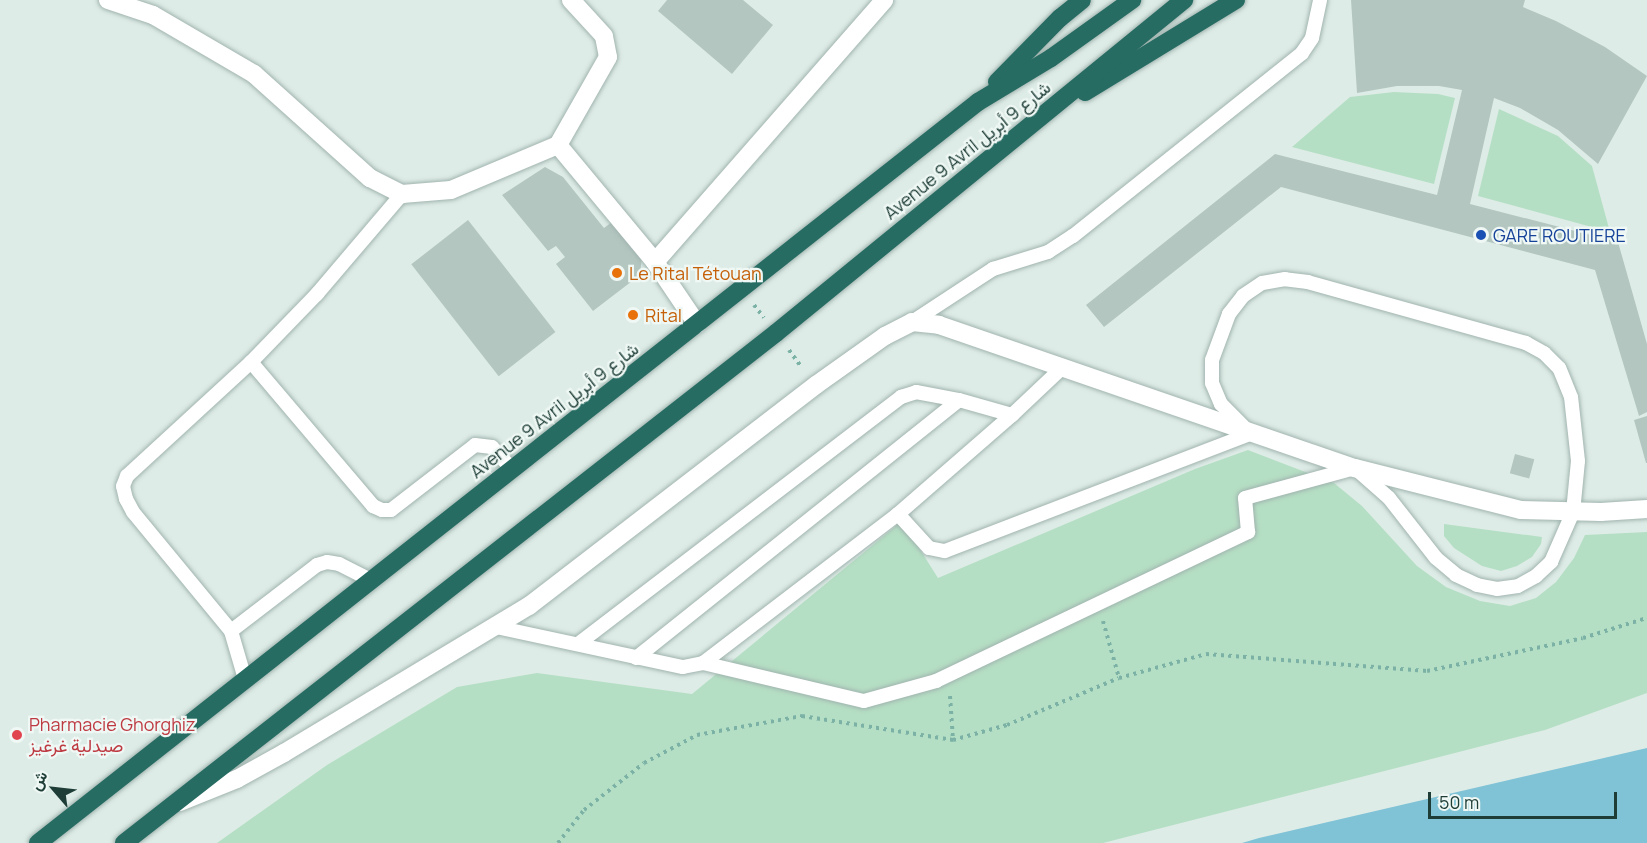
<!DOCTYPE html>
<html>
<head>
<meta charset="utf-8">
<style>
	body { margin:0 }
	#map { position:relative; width:1647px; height:843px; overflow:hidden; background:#deece7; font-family:Manrope,Vazirmatn,sans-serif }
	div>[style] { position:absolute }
	.green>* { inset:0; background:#b5dfc4 }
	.water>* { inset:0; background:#80c2d6 }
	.building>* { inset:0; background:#b4c6c0; transform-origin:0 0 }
	.path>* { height:4px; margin-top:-2px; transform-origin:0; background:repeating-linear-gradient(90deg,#7cb2a6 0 3px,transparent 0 7.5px) }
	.roads { filter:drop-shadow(0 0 2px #a1b4af) drop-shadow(0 0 2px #a1b4af) }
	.lane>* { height:14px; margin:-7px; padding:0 7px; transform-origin:7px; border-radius:7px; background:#fff }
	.street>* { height:18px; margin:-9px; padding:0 9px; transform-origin:9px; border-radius:9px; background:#fff }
	.secondary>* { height:18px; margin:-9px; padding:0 9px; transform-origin:9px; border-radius:9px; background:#fff }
	.highway>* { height:18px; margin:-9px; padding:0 9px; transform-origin:9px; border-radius:9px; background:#276c63 }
	.dots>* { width:16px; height:16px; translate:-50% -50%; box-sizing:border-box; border:3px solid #eff8f4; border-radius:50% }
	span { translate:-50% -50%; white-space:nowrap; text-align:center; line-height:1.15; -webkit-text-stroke:4.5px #eff8f4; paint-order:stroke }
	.street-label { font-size:18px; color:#1e3d37 }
	.transit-label { font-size:18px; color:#164399 }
	.left { translate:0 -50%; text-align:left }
	.food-label { font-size:18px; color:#c56008 }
	.health-label { font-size:18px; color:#be3a42 }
	.north { position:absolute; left:24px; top:759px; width:60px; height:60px; -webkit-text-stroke:4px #eff8f4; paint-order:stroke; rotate:298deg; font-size:16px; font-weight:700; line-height:24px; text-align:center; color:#1e3d37 }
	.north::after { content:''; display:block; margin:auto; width:21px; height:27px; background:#1e3d37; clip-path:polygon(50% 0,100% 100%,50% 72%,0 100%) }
	.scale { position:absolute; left:1428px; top:792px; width:189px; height:27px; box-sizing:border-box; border:3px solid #1e3d37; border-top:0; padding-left:8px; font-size:18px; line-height:21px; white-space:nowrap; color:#1e3d37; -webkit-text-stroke:4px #eff8f4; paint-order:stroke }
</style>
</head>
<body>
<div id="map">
	<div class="green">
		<div style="clip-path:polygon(1394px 92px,1438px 94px,1455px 98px,1434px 184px,1292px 147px,1350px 97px)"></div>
		<div style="clip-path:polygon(1499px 109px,1558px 136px,1592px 166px,1610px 232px,1478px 196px)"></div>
		<div style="clip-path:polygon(1248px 450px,1334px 483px,1362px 506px,1417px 566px,1446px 587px,1480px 601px,1510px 606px,1536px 598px,1556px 582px,1574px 558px,1585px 535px,1647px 532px,1647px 693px,1545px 730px,1103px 843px,217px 843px,327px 765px,457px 687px,537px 673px,692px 694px,902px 521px,938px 578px,1195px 469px)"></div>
		<div style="clip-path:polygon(1444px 524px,1542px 537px,1541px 544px,1532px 557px,1517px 566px,1501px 571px,1482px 566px,1454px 548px,1444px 536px)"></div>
	</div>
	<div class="water">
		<div style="clip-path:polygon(1647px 748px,1647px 843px,1242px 843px,1259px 838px)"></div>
	</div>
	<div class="building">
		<div style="clip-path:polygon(667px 0,743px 0,773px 25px,732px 74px,658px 11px)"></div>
		<div style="clip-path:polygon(1351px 0,1525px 0,1523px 7px,1556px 21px,1605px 47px,1647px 76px,1598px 164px,1558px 130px,1520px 108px,1494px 98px,1470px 204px,1618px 242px,1647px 344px,1647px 412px,1639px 416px,1595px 270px,1281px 187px,1104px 327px,1086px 305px,1275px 154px,1437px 195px,1462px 90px,1439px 86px,1397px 86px,1357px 93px)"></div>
		<div style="clip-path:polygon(545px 167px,563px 177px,604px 228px,612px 222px,642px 256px,640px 275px,593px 311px,556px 264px,565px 257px,556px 246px,548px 251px,502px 195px)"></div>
		<div style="left:468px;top:220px;width:142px;height:72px;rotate:52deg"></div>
		<div style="clip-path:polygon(1647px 416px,1647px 463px,1646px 463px,1634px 420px)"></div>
		<div style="left:1515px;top:454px;width:20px;height:20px;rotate:15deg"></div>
	</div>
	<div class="path">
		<div style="left:754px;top:305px;width:16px;rotate:52deg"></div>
		<div style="left:789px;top:350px;width:22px;rotate:54deg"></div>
		<div style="left:1103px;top:621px;width:59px;rotate:74.3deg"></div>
		<div style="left:950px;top:696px;width:44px;rotate:86.1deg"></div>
		<div style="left:558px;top:843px;width:42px;rotate:-51.8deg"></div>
		<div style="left:584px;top:810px;width:76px;rotate:-38.1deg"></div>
		<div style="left:644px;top:763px;width:60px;rotate:-27.8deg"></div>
		<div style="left:697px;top:735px;width:107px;rotate:-10.3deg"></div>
		<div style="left:802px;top:716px;width:153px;rotate:9deg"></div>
		<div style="left:953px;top:740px;width:56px;rotate:-15.5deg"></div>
		<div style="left:1007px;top:725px;width:121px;rotate:-22.8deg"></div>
		<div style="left:1119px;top:678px;width:90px;rotate:-15.4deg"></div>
		<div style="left:1206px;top:654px;width:222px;rotate:4.4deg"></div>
		<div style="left:1427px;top:671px;width:159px;rotate:-11.9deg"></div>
		<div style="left:1583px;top:638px;width:67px;rotate:-17.4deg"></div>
	</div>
	<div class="roads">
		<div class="lane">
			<div style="left:912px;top:322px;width:97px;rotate:-33.2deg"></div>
			<div style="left:993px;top:269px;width:58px;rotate:-17.2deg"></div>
			<div style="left:1048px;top:252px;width:30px;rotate:-33deg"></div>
			<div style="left:1073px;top:236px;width:293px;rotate:-38.6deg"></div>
			<div style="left:1302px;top:53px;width:18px;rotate:-56deg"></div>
			<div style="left:1312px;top:38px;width:39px;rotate:-78deg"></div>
			<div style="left:251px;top:362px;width:189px;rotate:49.7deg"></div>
			<div style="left:373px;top:506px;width:10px;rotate:24deg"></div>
			<div style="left:382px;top:510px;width:9px"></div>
			<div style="left:391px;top:510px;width:106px;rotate:-37.7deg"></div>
			<div style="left:475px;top:445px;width:17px;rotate:7deg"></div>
			<div style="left:492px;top:447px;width:30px;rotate:48deg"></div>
			<div style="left:898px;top:514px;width:151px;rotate:-41deg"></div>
			<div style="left:1012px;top:415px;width:70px;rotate:-43.3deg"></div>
			<div style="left:496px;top:627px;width:191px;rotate:12.1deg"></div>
			<div style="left:683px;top:667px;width:20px;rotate:-11deg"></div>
			<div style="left:703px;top:663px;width:165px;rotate:13.3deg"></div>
			<div style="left:864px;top:701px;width:75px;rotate:-15.5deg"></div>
			<div style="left:936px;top:681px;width:346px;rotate:-25.5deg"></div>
			<div style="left:1248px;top:532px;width:34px;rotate:-95deg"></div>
			<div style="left:1245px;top:498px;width:114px;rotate:-15.3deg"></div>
			<div style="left:1355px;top:468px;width:45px;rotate:41.4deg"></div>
			<div style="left:1389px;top:498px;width:76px;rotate:51.9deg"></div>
			<div style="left:1436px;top:558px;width:26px;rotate:40deg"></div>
			<div style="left:1456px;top:575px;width:23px;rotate:25deg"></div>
			<div style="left:1477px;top:585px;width:20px;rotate:11deg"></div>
			<div style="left:1497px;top:589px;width:21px;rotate:-8deg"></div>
			<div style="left:1518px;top:586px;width:21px;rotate:-29deg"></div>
			<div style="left:1536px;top:576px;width:21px;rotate:-43deg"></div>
			<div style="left:1551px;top:562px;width:55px;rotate:-66.3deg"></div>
			<div style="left:1573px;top:512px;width:51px;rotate:-84.4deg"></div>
			<div style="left:1578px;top:461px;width:64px;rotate:-96.2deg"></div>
			<div style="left:1571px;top:397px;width:31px;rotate:-112deg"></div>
			<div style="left:1559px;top:368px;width:21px;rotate:-135deg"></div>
			<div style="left:1544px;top:353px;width:21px;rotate:-151deg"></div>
			<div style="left:1526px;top:343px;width:226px;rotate:-164.4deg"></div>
			<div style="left:1308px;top:282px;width:23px;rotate:-173deg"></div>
			<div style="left:1285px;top:279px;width:23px;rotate:170deg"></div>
			<div style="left:1262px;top:283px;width:23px;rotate:146deg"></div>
			<div style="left:1243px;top:296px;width:23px;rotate:128deg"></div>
			<div style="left:1229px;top:314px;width:49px;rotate:110.3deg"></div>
			<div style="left:1212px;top:360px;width:23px;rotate:90deg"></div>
			<div style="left:1212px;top:383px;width:23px;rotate:67deg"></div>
			<div style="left:1221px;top:404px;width:33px;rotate:45deg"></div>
			<div style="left:231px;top:631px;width:108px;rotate:-37.5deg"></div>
			<div style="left:317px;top:565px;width:10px;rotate:-17deg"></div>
			<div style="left:327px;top:562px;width:12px;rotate:9deg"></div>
			<div style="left:339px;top:564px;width:36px;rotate:27deg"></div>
			<div style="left:578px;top:644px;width:407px;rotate:-37.4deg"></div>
			<div style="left:901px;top:397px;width:16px;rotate:-18deg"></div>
			<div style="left:916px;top:392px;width:44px;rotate:10.5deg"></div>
			<div style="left:959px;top:400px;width:55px;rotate:15.8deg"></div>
			<div style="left:636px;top:658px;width:413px;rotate:-38.6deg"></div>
			<div style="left:703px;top:663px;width:245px;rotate:-37.4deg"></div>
			<div style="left:898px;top:514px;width:46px;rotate:47.6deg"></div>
			<div style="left:929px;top:548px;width:16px;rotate:11deg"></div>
			<div style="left:945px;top:551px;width:330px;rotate:-21deg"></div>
			<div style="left:245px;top:679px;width:50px;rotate:-106.3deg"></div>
			<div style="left:231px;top:631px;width:154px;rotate:-129.5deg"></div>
			<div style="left:133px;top:512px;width:15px;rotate:-118deg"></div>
			<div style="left:126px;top:499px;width:13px;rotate:-103deg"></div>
			<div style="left:123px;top:486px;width:11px;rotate:-68deg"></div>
			<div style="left:127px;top:476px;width:168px;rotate:-42.6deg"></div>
			<div style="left:251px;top:362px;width:95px;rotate:-45.9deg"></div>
			<div style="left:317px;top:294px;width:131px;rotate:-49.6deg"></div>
		</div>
		<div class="street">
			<div style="left:108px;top:0;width:47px;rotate:18.4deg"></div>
			<div style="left:153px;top:15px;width:117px;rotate:30.3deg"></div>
			<div style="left:254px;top:74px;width:156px;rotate:41.9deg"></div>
			<div style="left:370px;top:178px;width:36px;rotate:27deg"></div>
			<div style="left:402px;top:194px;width:49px;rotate:-4.7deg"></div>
			<div style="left:451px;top:190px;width:116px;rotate:-22.8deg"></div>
			<div style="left:558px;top:145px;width:152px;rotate:50.3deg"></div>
			<div style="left:655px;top:262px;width:75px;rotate:55.9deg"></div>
			<div style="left:558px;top:145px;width:101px;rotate:-60.4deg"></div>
			<div style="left:608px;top:57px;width:21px;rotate:-101deg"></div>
			<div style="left:604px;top:36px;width:49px;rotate:-132.5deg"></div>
			<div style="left:655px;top:262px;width:348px;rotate:-48.8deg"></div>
		</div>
		<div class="secondary">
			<div style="left:180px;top:802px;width:61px;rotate:-22deg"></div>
			<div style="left:237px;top:779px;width:54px;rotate:-29deg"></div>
			<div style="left:284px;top:753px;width:286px;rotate:-31deg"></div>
			<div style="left:529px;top:606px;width:362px;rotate:-37.6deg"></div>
			<div style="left:816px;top:385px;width:85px;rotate:-35.4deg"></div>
			<div style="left:885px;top:336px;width:30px;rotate:-27deg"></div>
			<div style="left:912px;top:322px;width:27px;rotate:6deg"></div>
			<div style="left:939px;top:325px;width:440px;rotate:19deg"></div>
			<div style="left:1355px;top:468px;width:171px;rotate:14.2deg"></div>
			<div style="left:1521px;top:510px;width:80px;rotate:1.4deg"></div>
			<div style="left:1601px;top:512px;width:46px;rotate:-3.7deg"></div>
		</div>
		<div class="highway">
			<div style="left:997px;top:82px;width:90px;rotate:-45.5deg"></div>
			<div style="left:1060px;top:18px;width:28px;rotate:-39deg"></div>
			<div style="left:1085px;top:92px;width:177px;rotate:-31.4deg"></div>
			<div style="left:38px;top:843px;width:1197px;rotate:-38.25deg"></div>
			<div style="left:978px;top:102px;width:85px;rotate:-31.1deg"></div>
			<div style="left:1051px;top:58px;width:100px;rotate:-35.6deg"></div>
			<div style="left:124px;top:843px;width:828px;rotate:-38.03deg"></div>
			<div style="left:776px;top:333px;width:527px;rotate:-39.22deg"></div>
		</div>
	</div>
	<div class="dots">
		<div style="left:1481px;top:235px;background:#1a4fb4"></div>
		<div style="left:617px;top:273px;background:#e8710a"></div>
		<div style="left:633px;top:315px;background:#e8710a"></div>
		<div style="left:17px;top:735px;background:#e0444e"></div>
	</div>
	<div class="street-label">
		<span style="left:967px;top:150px;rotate:-39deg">Avenue 9 Avril شارع 9 أبريل</span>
		<span style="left:554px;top:410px;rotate:-38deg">Avenue 9 Avril شارع 9 أبريل</span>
	</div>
	<div class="transit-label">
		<span class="left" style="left:1493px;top:235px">GARE ROUTIERE</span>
	</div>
	<div class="food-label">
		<span class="left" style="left:629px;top:273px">Le Rital Tétouan</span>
		<span class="left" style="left:645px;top:315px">Rital</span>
	</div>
	<div class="health-label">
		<span class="left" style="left:29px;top:735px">Pharmacie Ghorghiz<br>صيدلية غرغيز</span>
	</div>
	<div class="north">ش</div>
	<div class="scale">50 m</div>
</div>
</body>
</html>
